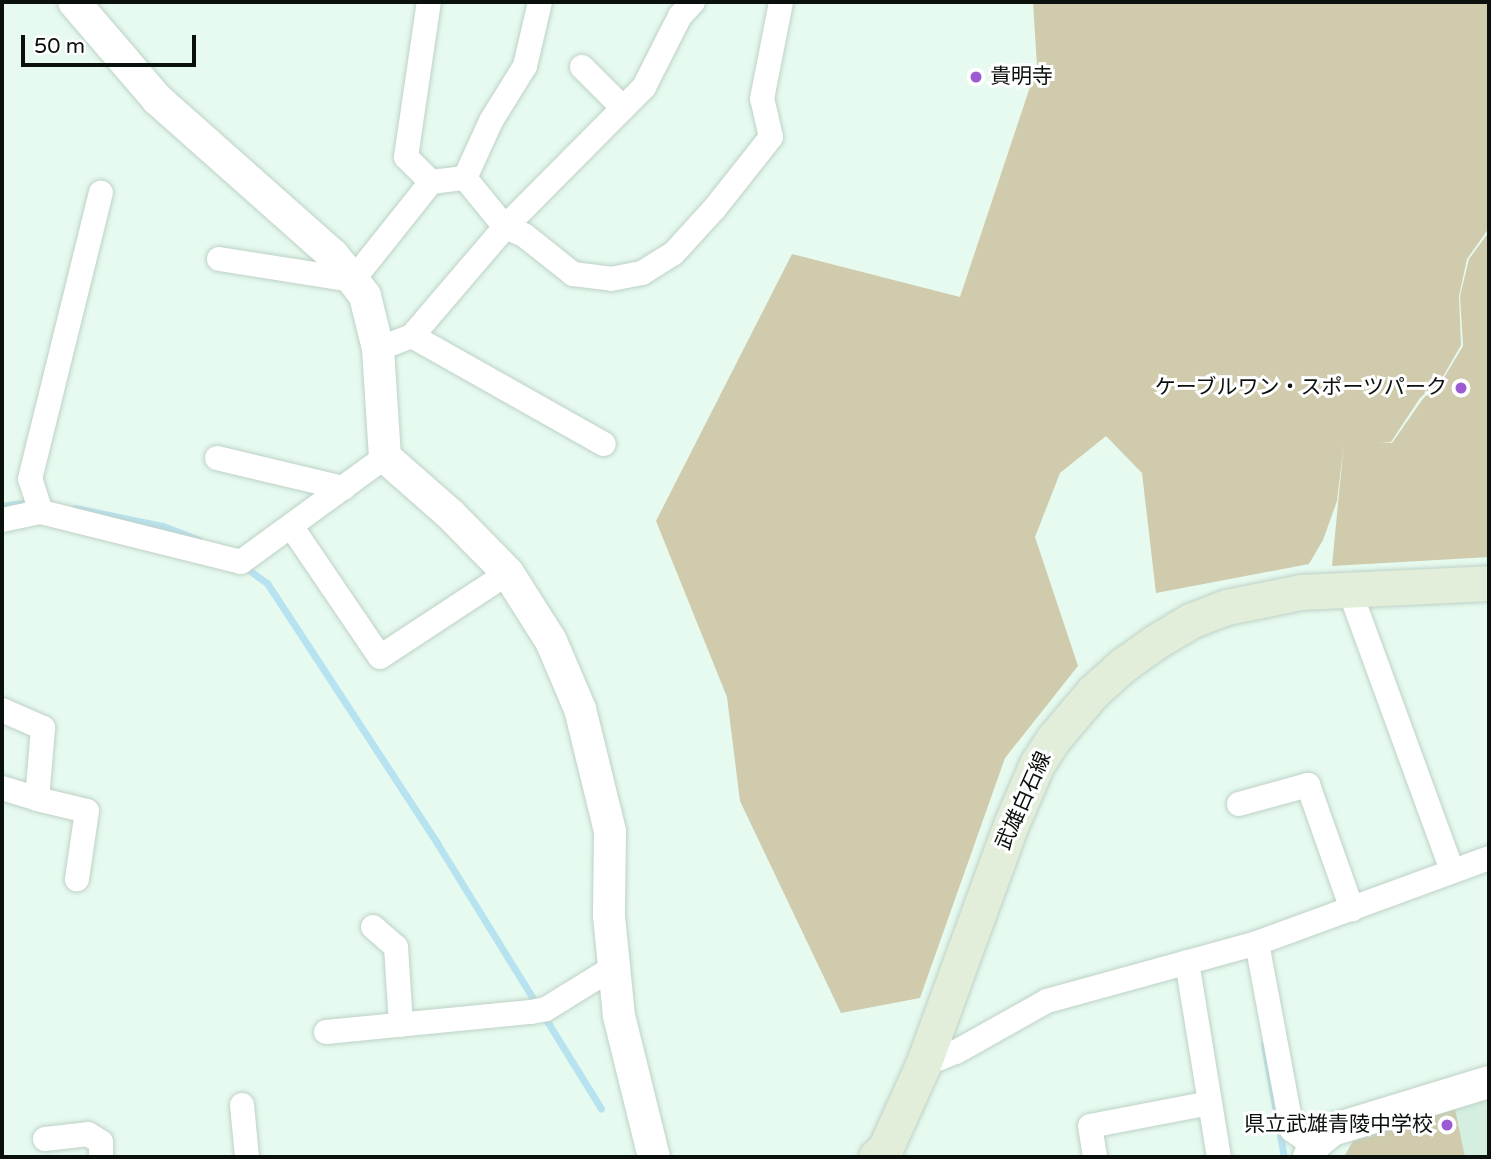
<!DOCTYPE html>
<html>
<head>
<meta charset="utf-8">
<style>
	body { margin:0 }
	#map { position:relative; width:1491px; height:1159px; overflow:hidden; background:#e6faef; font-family:"Varela Round","Noto Sans JP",sans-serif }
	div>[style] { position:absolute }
	.built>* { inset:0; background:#d4efe0 }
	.green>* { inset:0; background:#cfcbac }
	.stream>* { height:7px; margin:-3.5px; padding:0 3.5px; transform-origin:3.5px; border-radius:3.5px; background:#b7e2ef }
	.roads { filter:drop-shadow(0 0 2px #bed1c6) drop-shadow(0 0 2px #bed1c6) }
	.minor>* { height:24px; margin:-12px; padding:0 12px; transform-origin:12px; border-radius:12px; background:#fff }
	.tertiary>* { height:32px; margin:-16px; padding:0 16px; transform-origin:16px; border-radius:16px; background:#fff }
	.secondary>* { height:35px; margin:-17.5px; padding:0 17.5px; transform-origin:17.5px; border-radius:17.5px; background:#e3eeda }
	.dots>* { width:19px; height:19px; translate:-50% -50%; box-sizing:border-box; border:4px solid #fff; border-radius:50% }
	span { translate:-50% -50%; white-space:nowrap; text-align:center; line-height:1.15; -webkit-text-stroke:6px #fff; paint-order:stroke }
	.poi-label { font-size:21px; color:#0a100c }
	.left { translate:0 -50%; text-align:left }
	.right { translate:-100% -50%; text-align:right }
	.street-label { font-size:21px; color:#0a100c }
	.frame { position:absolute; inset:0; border:4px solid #0a100c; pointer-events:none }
	.scale { position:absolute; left:21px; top:35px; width:175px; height:32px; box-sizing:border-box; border:4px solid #0a100c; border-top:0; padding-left:9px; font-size:21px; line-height:24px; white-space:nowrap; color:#0a100c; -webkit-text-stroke:5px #fff; paint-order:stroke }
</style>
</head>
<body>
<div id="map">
	<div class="built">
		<div style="clip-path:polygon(1489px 1098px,1489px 1157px,1344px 1157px,1353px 1141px)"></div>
	</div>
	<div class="green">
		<div style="clip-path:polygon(1033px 2px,1489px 2px,1489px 228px,1467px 259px,1459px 296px,1461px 345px,1444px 375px,1420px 398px,1391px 442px,1380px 442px,1392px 443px,1422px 400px,1445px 376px,1463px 346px,1460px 296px,1469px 259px,1489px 232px,1489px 557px,1332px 566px,1344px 442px,1337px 501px,1323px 540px,1309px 564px,1156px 593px,1142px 473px,1106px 436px,1060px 473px,1035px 537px,1078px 666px,1005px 758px,920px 998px,841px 1013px,740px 801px,727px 697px,656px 521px,792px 254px,960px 297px,1037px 66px)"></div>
		<div style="clip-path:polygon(1455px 1109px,1465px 1157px,1344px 1157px,1353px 1141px)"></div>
	</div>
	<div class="stream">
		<div style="left:2px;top:506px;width:31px;rotate:-9deg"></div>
		<div style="left:75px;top:508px;width:90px;rotate:11.6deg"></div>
		<div style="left:163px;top:526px;width:39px;rotate:21deg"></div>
		<div style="left:242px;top:565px;width:31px;rotate:36deg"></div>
		<div style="left:267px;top:583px;width:311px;rotate:56.8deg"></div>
		<div style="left:437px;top:843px;width:312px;rotate:58.3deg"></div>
		<div style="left:1264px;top:1044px;width:115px;rotate:80deg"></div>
	</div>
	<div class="roads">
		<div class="minor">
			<div style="left:582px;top:67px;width:58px;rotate:45deg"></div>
			<div style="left:465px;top:178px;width:63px;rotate:-65.5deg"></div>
			<div style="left:491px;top:121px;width:65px;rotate:-58.3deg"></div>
			<div style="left:525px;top:66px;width:66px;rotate:-76.8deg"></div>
			<div style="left:431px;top:182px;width:34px;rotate:-7deg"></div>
			<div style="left:465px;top:178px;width:63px;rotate:50.8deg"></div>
			<div style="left:505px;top:227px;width:21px;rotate:23deg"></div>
			<div style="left:524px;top:235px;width:63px;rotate:38.5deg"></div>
			<div style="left:573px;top:274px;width:38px;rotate:7deg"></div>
			<div style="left:611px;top:279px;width:32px;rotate:-11deg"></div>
			<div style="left:642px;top:273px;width:36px;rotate:-32deg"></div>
			<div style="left:673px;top:254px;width:62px;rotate:-47.6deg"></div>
			<div style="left:715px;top:208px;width:90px;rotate:-51.7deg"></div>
			<div style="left:771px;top:137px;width:39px;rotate:-103deg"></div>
			<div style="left:762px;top:99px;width:99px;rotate:-78.9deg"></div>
			<div style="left:219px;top:259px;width:136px;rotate:8.9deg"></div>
			<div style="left:353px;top:280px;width:125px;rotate:-51.5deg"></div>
			<div style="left:431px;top:182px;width:35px;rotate:-135deg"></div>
			<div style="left:406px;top:157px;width:157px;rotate:-81.6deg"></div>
			<div style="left:412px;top:336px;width:220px;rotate:29.4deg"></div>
			<div style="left:378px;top:349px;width:36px;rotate:-21deg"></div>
			<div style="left:412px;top:336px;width:143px;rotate:-49.5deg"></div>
			<div style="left:505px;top:227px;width:197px;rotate:-45.2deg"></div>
			<div style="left:644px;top:87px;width:80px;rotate:-63.1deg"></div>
			<div style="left:680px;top:16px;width:19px;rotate:-47deg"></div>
			<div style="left:217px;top:458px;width:130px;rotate:13.4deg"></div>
			<div style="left:41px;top:512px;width:35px;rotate:-108deg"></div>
			<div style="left:30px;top:479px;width:295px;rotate:-76.1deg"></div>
			<div style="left:2px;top:520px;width:40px;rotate:-12deg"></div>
			<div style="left:41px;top:512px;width:206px;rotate:14deg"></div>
			<div style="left:241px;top:562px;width:178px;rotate:-36.1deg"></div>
			<div style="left:291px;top:526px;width:158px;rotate:55.8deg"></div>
			<div style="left:380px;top:657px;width:153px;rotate:-33.3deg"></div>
			<div style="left:1349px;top:589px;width:300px;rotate:69.9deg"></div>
			<div style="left:2px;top:710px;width:45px;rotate:23.7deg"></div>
			<div style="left:43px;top:728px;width:71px;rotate:94.8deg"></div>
			<div style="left:37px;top:799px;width:51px;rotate:13.5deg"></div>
			<div style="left:87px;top:811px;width:69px;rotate:98.4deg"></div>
			<div style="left:2px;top:788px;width:37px;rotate:17deg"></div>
			<div style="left:1239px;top:804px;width:72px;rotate:-15.4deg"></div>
			<div style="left:1308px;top:785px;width:132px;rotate:70.5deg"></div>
			<div style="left:373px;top:927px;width:30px;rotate:41deg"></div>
			<div style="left:396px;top:947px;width:78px;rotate:86.3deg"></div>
			<div style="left:1257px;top:943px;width:190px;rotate:79.4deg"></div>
			<div style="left:1292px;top:1130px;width:27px;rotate:34deg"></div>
			<div style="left:1187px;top:962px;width:198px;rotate:80.7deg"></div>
			<div style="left:326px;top:1032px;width:206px;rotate:-5.6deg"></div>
			<div style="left:531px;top:1012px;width:15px;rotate:-11deg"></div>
			<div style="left:546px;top:1009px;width:80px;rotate:-31.7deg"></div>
			<div style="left:923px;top:1065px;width:35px;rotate:-22deg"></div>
			<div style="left:956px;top:1052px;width:104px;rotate:-29.3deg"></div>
			<div style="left:1047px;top:1001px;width:218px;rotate:-15.4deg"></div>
			<div style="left:1257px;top:943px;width:247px;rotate:-20.1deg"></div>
			<div style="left:242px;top:1105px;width:52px;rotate:84.5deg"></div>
			<div style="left:45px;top:1139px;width:43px;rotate:-6.6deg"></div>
			<div style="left:88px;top:1134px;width:15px;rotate:32deg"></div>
			<div style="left:101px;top:1142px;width:15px;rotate:90deg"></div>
			<div style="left:1095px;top:1157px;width:31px;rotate:-99deg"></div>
			<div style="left:1090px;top:1126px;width:122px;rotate:-10.9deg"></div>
		</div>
		<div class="tertiary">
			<div style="left:74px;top:2px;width:128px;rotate:49.4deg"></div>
			<div style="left:157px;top:99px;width:235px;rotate:41.6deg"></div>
			<div style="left:333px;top:255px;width:32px;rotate:51deg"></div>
			<div style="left:353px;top:280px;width:20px;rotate:53deg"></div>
			<div style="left:365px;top:296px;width:55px;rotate:76.2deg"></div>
			<div style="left:378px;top:349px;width:108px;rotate:86.3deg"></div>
			<div style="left:385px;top:457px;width:88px;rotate:41.3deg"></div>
			<div style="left:451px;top:515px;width:81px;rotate:45.5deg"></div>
			<div style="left:508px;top:573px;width:80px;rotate:57.7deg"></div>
			<div style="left:551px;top:641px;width:74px;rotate:66.9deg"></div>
			<div style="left:580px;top:709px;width:126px;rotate:76.2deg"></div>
			<div style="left:610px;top:831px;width:85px;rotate:90.7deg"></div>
			<div style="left:609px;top:916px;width:100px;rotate:84.3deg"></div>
			<div style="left:619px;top:1016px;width:145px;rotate:76.1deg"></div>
			<div style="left:1309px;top:1157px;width:13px;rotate:-67deg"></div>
			<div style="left:1314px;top:1145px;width:23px;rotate:-40deg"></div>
			<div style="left:1332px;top:1130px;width:164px;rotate:-17deg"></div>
		</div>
		<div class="secondary">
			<div style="left:876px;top:1157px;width:12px;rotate:-42deg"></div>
			<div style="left:885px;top:1149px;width:92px;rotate:-65.7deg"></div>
			<div style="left:923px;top:1065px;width:259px;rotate:-69.9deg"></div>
			<div style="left:1012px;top:822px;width:63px;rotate:-66.7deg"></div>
			<div style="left:1037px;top:764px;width:31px;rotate:-57deg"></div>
			<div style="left:1054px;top:738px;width:60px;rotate:-49.7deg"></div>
			<div style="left:1093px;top:692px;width:40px;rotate:-42deg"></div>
			<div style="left:1123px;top:665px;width:42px;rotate:-35.2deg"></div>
			<div style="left:1157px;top:641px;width:39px;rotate:-31deg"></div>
			<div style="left:1190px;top:621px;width:40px;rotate:-21deg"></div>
			<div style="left:1227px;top:607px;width:76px;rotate:-11.5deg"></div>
			<div style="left:1301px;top:592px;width:188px;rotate:-2.7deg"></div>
		</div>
	</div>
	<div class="dots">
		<div style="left:976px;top:77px;background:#9b5cd3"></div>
		<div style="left:1461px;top:388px;background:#9b5cd3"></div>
		<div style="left:1447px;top:1125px;background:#9b5cd3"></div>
	</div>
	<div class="poi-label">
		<span class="left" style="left:990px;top:77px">貴明寺</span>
		<span class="right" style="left:1447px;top:388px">ケーブルワン・スポーツパーク</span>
		<span class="right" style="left:1433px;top:1125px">県立武雄青陵中学校</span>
	</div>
	<div class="street-label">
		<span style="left:1024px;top:801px;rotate:-66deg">武雄白石線</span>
	</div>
	<div class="frame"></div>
	<div class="scale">50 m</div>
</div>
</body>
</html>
